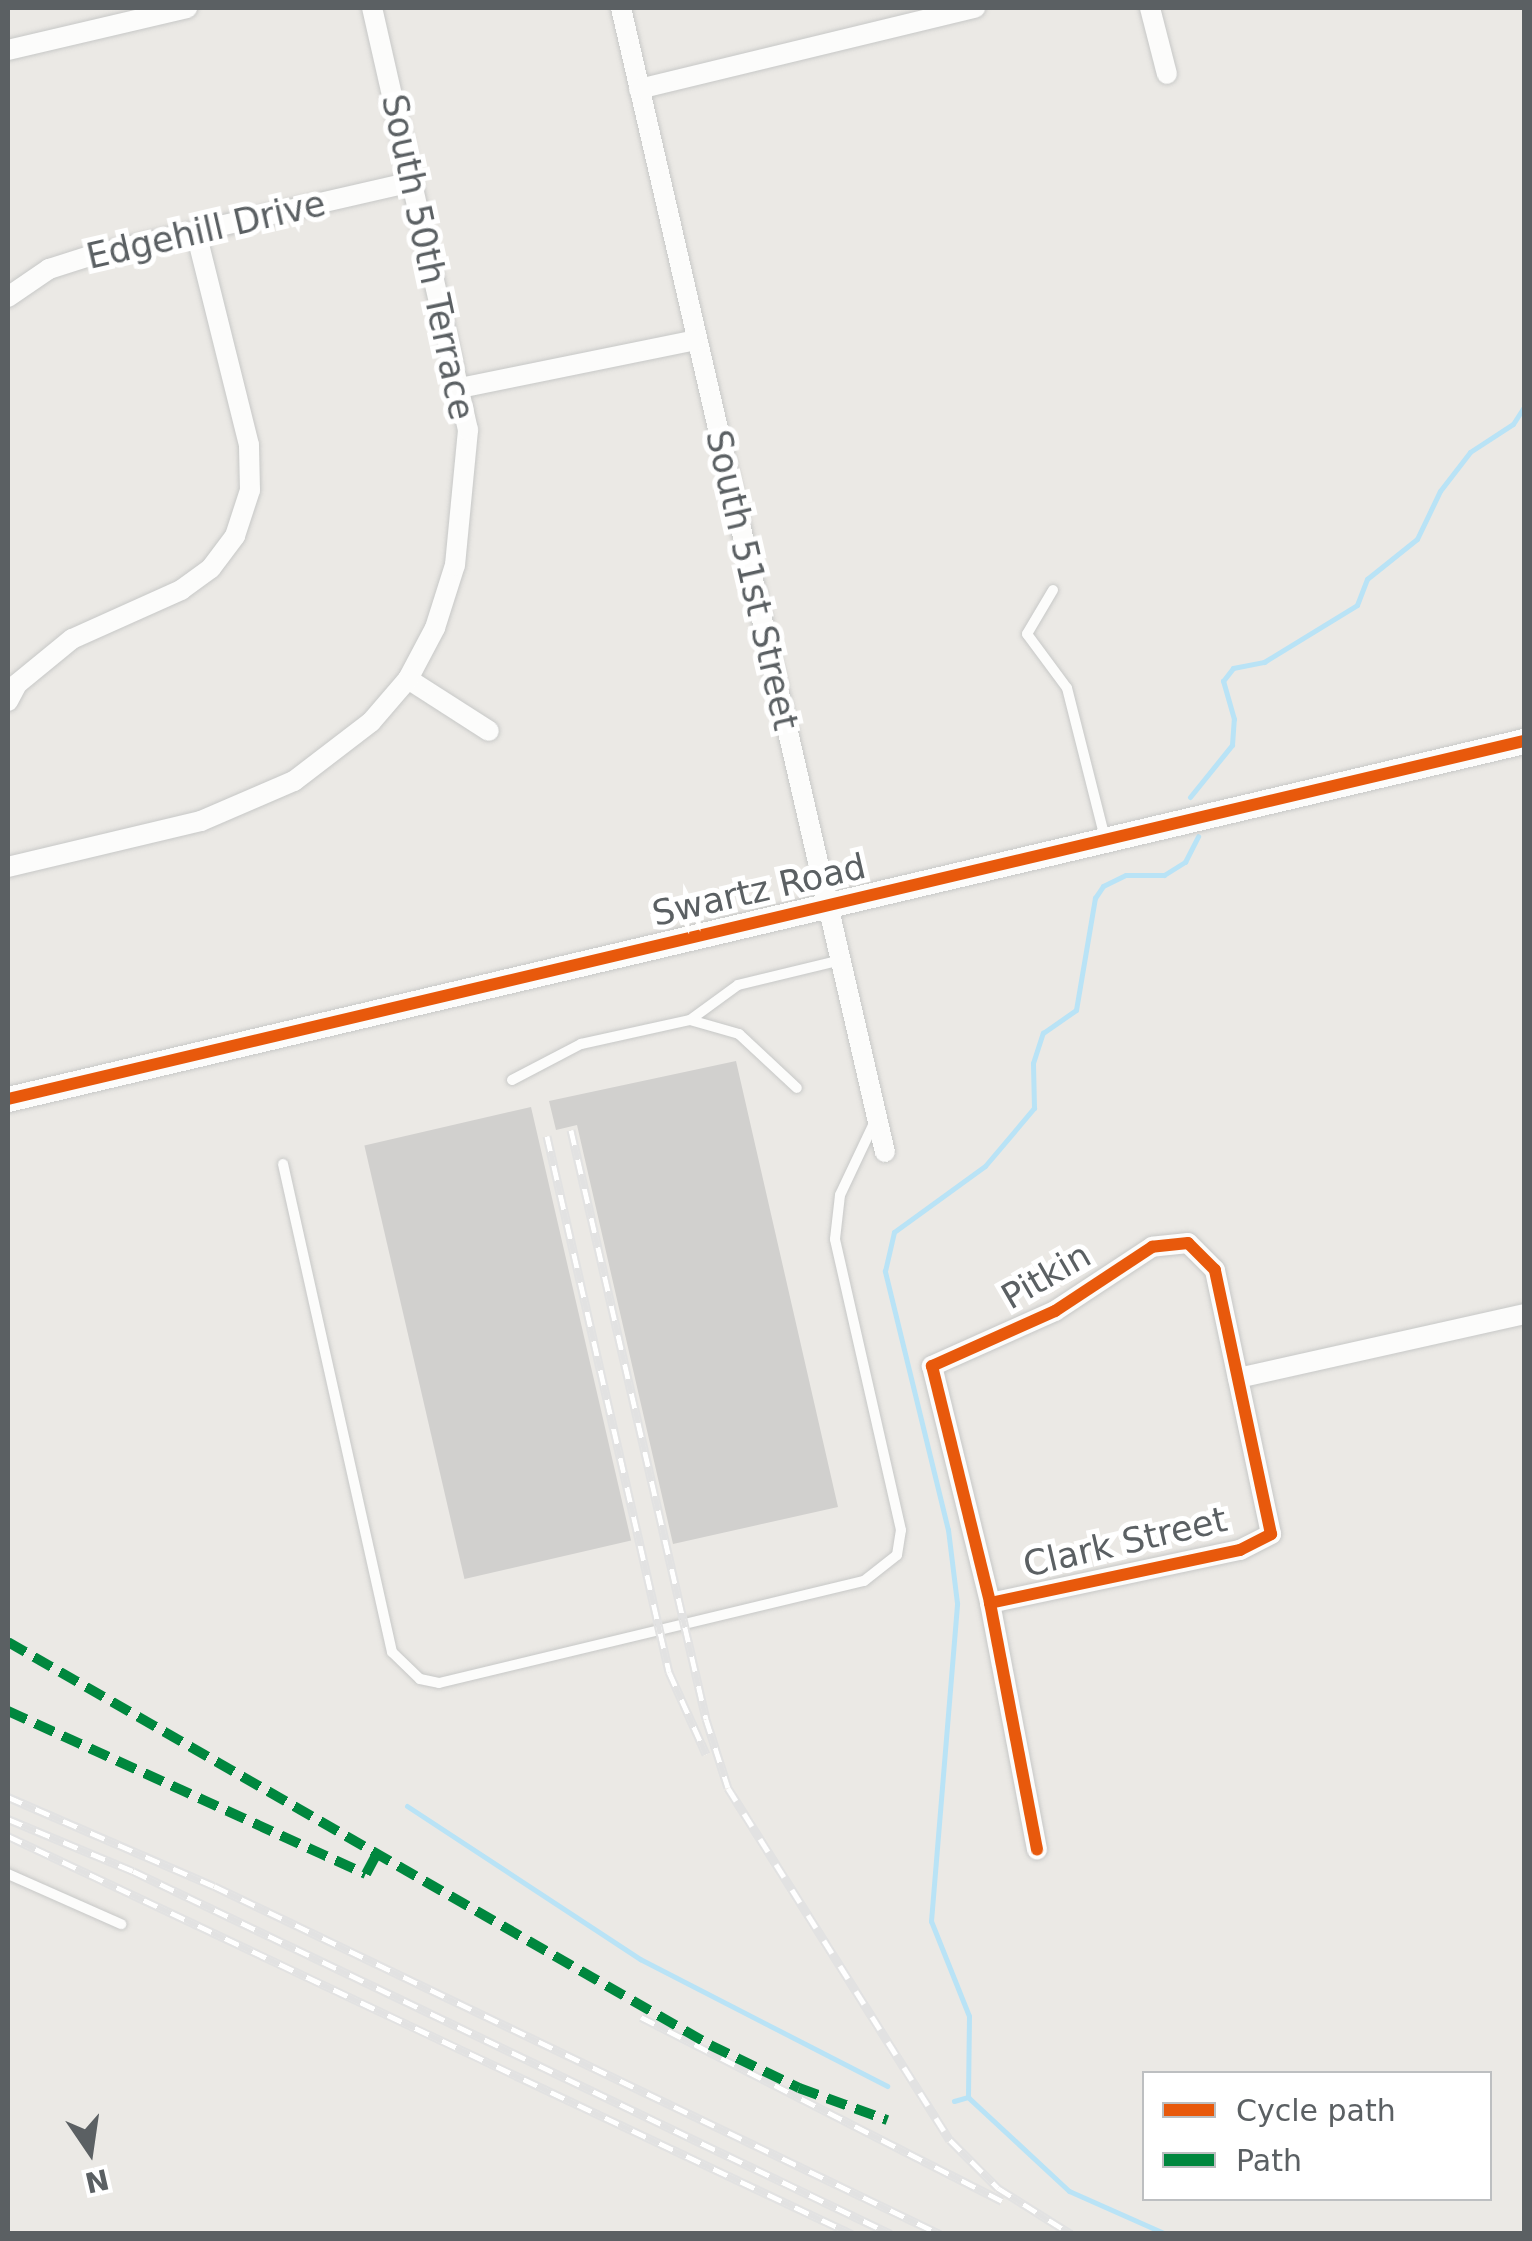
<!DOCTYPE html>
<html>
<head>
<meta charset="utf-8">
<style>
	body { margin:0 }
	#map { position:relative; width:1532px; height:2241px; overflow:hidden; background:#ebe9e5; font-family:"DejaVu Sans",sans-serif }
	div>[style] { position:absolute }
	.stream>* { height:5px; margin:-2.5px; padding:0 2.5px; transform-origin:2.5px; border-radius:2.5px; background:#b9e3f6 }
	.building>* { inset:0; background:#d1d0ce; transform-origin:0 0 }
	.roads { filter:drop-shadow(0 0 2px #c7c8c7) drop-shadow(0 0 2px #c7c8c7) }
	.service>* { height:10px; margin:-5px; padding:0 5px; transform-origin:5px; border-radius:5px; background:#fcfcfb }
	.minor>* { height:20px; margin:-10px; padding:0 10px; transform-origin:10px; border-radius:10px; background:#fcfcfb }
	.tertiary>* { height:25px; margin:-12.5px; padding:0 12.5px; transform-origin:12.5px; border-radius:12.5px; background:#fcfcfb }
	.rail>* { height:9px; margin-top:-4.5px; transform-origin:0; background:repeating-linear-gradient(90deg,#fff 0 15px,#e2e2e2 0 30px); box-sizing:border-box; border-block:2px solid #e2e2e2 }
	.quiet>* { height:10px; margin-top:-5px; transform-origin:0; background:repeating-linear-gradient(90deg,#00873e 0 20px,transparent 0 30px) }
	.cycleway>* { height:12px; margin:-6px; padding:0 6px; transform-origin:6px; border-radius:6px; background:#e8590c }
	span { translate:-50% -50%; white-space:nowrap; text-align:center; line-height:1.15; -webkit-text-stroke:10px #fff; paint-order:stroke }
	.street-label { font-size:35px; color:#5b6063 }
	.frame { position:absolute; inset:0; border:10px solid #5b6063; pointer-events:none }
	.legend { position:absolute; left:1142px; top:2071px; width:350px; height:130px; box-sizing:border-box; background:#fff; border:2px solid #bdbfc1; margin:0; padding:12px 18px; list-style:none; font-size:30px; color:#5b6063 }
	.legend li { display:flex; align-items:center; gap:20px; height:50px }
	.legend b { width:50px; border:2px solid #bdbfc1 }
	.north { position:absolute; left:40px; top:2101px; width:100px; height:100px; -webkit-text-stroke:8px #fff; paint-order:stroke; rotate:167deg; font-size:28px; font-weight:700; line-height:40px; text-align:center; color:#5b6063 }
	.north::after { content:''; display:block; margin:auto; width:35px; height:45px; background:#5b6063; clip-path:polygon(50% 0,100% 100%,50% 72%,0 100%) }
</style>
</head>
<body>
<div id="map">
	<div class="stream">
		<div style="left:1190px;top:797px;width:67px;rotate:-51.1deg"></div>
		<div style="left:1232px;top:745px;width:26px;rotate:-86deg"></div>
		<div style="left:1234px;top:719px;width:40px;rotate:-106deg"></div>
		<div style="left:1223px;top:681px;width:16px;rotate:-52deg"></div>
		<div style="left:1233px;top:668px;width:32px;rotate:-11deg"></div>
		<div style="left:1264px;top:662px;width:109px;rotate:-31.5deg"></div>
		<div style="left:1357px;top:605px;width:28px;rotate:-69deg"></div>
		<div style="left:1367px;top:579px;width:64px;rotate:-38.7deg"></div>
		<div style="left:1417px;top:539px;width:53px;rotate:-64.4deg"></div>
		<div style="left:1440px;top:491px;width:49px;rotate:-52.4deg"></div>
		<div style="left:1470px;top:452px;width:51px;rotate:-33.1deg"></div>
		<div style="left:1513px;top:424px;width:20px;rotate:-57deg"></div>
		<div style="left:407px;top:1806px;width:279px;rotate:33.3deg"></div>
		<div style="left:640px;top:1959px;width:278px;rotate:27.2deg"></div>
		<div style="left:954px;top:2101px;width:15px;rotate:-16deg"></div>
		<div style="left:1166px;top:2234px;width:106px;rotate:-156.1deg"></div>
		<div style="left:1069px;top:2191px;width:138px;rotate:-137.1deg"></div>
		<div style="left:968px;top:2097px;width:81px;rotate:-89.3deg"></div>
		<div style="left:969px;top:2016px;width:102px;rotate:-111.8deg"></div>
		<div style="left:931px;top:1921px;width:319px;rotate:-85.3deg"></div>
		<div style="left:957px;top:1603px;width:74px;rotate:-97deg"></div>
		<div style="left:948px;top:1530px;width:267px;rotate:-103.7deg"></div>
		<div style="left:885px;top:1271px;width:40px;rotate:-77deg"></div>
		<div style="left:894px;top:1232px;width:112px;rotate:-36deg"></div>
		<div style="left:985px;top:1166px;width:76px;rotate:-49.8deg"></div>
		<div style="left:1034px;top:1108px;width:45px;rotate:-91.3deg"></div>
		<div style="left:1033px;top:1063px;width:32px;rotate:-72deg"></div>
		<div style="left:1043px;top:1033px;width:40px;rotate:-34.9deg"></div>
		<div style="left:1076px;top:1010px;width:114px;rotate:-80.4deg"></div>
		<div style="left:1095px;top:898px;width:14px;rotate:-56deg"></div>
		<div style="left:1103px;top:886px;width:25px;rotate:-26deg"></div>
		<div style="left:1126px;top:875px;width:38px"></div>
		<div style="left:1164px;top:875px;width:25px;rotate:-32deg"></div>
		<div style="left:1185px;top:862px;width:29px;rotate:-63deg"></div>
	</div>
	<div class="building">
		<div style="clip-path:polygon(736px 1061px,838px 1507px,673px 1544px,577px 1125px,556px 1130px,549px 1101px)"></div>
		<div style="left:531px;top:1107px;width:445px;height:171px;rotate:77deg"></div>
	</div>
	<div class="roads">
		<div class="service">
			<div style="left:1053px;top:590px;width:51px;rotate:120.6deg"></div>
			<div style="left:1027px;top:634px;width:67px;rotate:53.5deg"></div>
			<div style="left:1067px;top:688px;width:155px;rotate:75.8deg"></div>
			<div style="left:690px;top:1020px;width:51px;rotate:15.9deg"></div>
			<div style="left:739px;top:1034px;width:79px;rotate:43deg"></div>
			<div style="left:512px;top:1080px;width:78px;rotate:-27.6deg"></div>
			<div style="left:581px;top:1044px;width:112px;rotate:-12.4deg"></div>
			<div style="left:690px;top:1020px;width:59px;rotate:-36.1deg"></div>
			<div style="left:738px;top:985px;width:106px;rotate:-13.6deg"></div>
			<div style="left:283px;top:1164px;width:500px;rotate:77.41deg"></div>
			<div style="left:392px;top:1652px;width:39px;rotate:44deg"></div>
			<div style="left:420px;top:1679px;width:19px;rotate:12deg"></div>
			<div style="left:439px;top:1683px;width:437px;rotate:-13.5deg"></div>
			<div style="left:864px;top:1581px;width:42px;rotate:-38.2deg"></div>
			<div style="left:897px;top:1555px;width:25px;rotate:-81deg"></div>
			<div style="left:901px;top:1530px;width:298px;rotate:-102.8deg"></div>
			<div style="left:835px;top:1239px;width:44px;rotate:-83.5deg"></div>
			<div style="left:840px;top:1195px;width:82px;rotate:-64.7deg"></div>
			<div style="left:8px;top:1874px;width:124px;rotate:23.9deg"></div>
		</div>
		<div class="minor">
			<div style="left:621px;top:8px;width:1174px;rotate:77.01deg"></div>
			<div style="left:1150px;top:8px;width:68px;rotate:75.6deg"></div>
			<div style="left:8px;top:50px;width:184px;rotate:-13.2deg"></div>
			<div style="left:639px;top:89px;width:346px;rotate:-13.6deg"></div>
			<div style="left:8px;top:297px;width:50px;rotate:-34.3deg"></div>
			<div style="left:49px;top:269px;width:46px;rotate:-17.7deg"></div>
			<div style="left:93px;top:255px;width:327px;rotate:-12.9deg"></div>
			<div style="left:460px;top:388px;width:241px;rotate:-11.5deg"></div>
			<div style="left:408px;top:679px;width:96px;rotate:32.7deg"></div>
			<div style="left:8px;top:701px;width:19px;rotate:-62deg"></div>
			<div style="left:17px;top:684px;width:71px;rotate:-39.3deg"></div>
			<div style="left:72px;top:639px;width:120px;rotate:-24.2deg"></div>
			<div style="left:181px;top:590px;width:37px;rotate:-36deg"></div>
			<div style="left:211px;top:568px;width:40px;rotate:-53deg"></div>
			<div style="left:235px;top:536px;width:48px;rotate:-71.9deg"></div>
			<div style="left:250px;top:490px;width:45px;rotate:-91.3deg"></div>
			<div style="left:249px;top:445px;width:219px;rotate:-104deg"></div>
			<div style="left:8px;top:867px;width:198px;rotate:-13.4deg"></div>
			<div style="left:201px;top:821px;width:101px;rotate:-23.3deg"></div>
			<div style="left:294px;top:781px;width:97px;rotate:-37.5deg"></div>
			<div style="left:371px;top:722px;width:57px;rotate:-49.3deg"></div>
			<div style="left:408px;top:679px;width:58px;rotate:-62.1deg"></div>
			<div style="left:435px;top:628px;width:66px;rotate:-72.4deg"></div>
			<div style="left:455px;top:565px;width:136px;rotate:-84.5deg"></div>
			<div style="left:468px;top:430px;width:433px;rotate:-102.8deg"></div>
			<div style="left:1238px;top:1378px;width:293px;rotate:-12.6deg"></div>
			<div style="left:990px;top:1603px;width:256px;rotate:-12deg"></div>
			<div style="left:1240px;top:1550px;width:35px;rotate:-27deg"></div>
			<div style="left:1271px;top:1534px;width:270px;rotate:-102deg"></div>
			<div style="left:1215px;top:1270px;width:38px;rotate:-135deg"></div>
			<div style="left:1188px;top:1243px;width:36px;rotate:174deg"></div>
			<div style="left:1152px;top:1247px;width:116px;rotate:146.6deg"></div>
			<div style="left:1055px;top:1311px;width:135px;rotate:155.9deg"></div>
			<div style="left:932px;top:1366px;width:244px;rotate:76.2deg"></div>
			<div style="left:990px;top:1603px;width:251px;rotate:79.2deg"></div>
		</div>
		<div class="tertiary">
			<div style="left:8px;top:1099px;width:1558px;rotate:-13.29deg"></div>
		</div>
	</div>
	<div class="rail">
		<div style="left:571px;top:1130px;width:604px;rotate:77.09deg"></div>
		<div style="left:706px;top:1719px;width:72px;rotate:72.3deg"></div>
		<div style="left:728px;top:1788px;width:416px;rotate:57.8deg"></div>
		<div style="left:950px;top:2140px;width:68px;rotate:45deg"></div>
		<div style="left:998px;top:2188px;width:86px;rotate:32.2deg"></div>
		<div style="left:547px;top:1136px;width:550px;rotate:77.18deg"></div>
		<div style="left:669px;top:1672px;width:90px;rotate:65.7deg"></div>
		<div style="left:8px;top:1797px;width:224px;rotate:23.4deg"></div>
		<div style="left:214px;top:1886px;width:805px;rotate:25.61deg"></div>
		<div style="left:8px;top:1819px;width:135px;rotate:22.6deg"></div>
		<div style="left:133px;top:1871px;width:840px;rotate:25.59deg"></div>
		<div style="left:8px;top:1836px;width:933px;rotate:25.25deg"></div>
		<div style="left:641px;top:2017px;width:405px;rotate:27deg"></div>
	</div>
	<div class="quiet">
		<div style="left:8px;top:1642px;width:809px;rotate:29.86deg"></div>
		<div style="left:710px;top:2045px;width:99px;rotate:25.8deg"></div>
		<div style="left:799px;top:2088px;width:94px;rotate:20deg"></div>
		<div style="left:8px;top:1711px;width:393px;rotate:24.5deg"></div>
		<div style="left:366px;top:1874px;width:19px;rotate:-62deg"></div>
	</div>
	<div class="cycleway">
		<div style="left:8px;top:1099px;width:1558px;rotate:-13.29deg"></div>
		<div style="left:990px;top:1603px;width:256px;rotate:-12deg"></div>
		<div style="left:1240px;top:1550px;width:35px;rotate:-27deg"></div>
		<div style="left:1271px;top:1534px;width:270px;rotate:-102deg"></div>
		<div style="left:1215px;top:1270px;width:38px;rotate:-135deg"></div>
		<div style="left:1188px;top:1243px;width:36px;rotate:174deg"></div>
		<div style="left:1152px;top:1247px;width:116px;rotate:146.6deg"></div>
		<div style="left:1055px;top:1311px;width:135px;rotate:155.9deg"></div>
		<div style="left:932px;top:1366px;width:244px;rotate:76.2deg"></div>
		<div style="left:990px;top:1603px;width:251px;rotate:79.2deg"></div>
	</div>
	<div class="street-label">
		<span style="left:206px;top:230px;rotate:-13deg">Edgehill Drive</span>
		<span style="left:428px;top:257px;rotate:78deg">South 50th Terrace</span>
		<span style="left:752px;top:580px;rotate:77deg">South 51st Street</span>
		<span style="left:759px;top:890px;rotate:-13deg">Swartz Road</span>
		<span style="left:1046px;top:1276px;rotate:-30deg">Pitkin</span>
		<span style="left:1125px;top:1542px;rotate:-13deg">Clark Street</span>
	</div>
	<div class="frame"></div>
	<ul class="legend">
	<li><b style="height:12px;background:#e8590c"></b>Cycle path</li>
	<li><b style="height:12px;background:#00873e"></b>Path</li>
	</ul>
	<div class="north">N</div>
</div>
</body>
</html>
